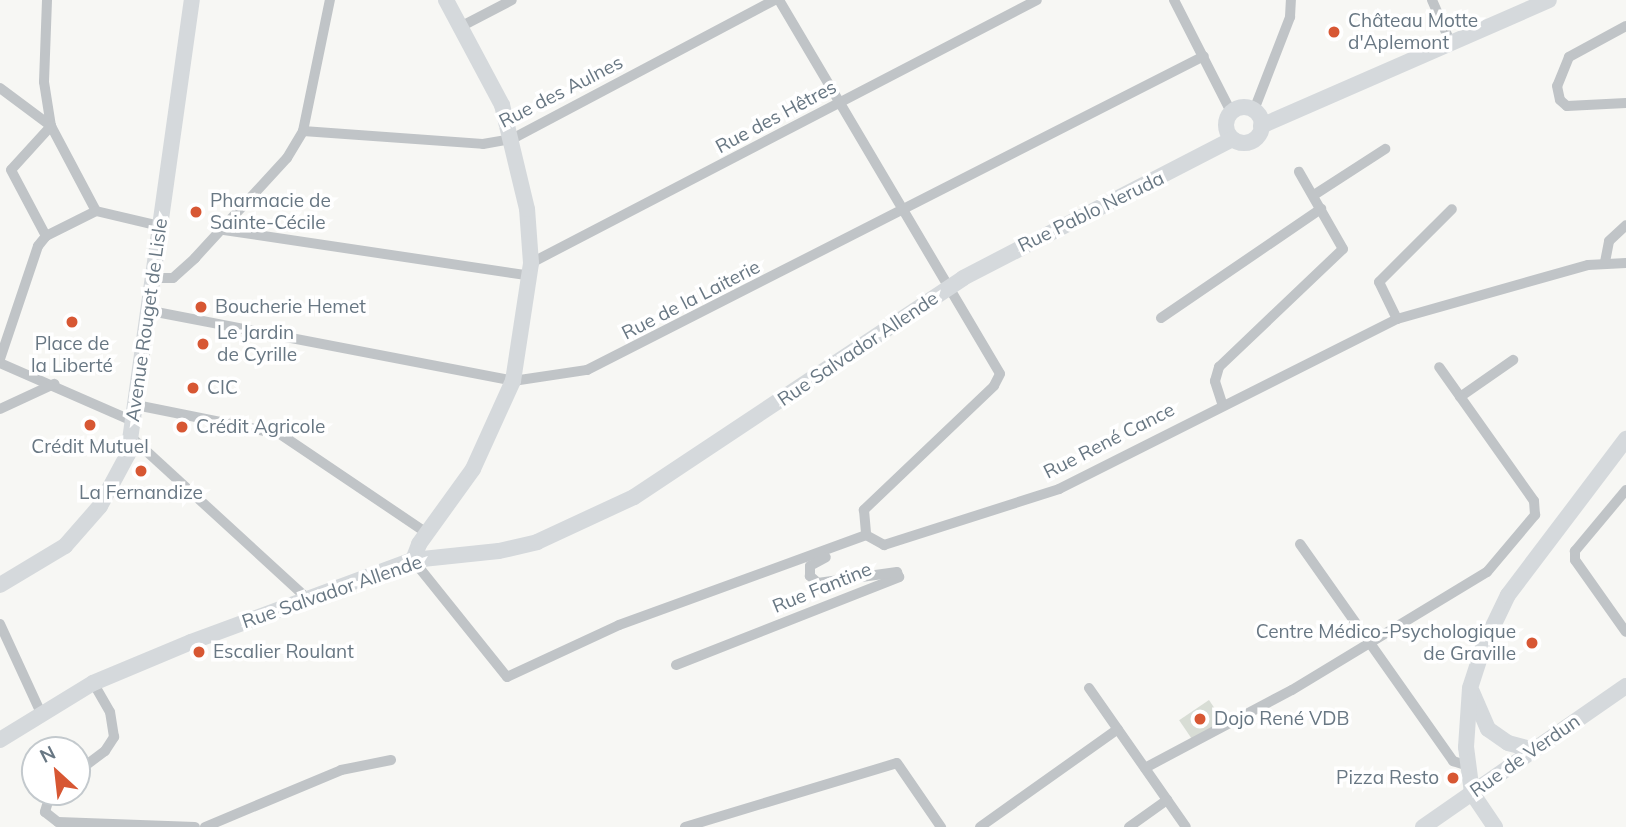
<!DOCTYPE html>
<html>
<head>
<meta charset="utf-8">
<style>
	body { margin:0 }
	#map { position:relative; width:1626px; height:827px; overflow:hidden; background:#f7f7f4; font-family:Mulish,sans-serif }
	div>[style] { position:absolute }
	.green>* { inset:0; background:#d8ddd5; transform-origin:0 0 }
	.street>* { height:10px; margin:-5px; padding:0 5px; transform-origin:5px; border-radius:5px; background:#c0c4c7 }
	.secondary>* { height:16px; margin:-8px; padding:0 8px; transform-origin:8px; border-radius:8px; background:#d5d9dc }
	.secondary>.ring { margin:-8px; padding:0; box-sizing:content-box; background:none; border:16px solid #d5d9dc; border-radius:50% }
	.dots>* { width:19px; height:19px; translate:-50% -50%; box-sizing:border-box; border:4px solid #fff; border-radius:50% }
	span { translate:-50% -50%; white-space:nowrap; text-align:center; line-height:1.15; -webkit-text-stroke:7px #fff; paint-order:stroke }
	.poi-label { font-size:19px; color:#687783 }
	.left { translate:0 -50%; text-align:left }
	.right { translate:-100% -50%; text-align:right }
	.street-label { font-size:19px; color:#687783 }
	.north { position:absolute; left:21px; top:736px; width:70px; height:70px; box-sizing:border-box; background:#fff; border:2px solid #c3c9cd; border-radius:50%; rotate:333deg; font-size:19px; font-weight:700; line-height:28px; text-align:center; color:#687783 }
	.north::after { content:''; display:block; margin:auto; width:24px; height:32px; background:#d75733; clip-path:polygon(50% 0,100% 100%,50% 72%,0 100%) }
</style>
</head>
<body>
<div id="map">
	<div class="green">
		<div style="left:1209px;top:700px;width:25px;height:36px;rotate:56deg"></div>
	</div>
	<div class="street">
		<div style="left:47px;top:0;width:82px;rotate:92.1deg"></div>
		<div style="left:44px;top:82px;width:45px;rotate:81deg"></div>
		<div style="left:51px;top:126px;width:96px;rotate:62.1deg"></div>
		<div style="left:779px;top:0;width:434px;rotate:59.4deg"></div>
		<div style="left:1000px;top:374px;width:13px;rotate:117deg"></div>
		<div style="left:994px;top:386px;width:180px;rotate:136.4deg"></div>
		<div style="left:864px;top:510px;width:25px;rotate:85deg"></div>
		<div style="left:866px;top:535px;width:21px;rotate:29deg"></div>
		<div style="left:884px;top:545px;width:184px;rotate:-17.7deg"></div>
		<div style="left:1059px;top:489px;width:378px;rotate:-26.7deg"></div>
		<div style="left:1397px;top:319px;width:198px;rotate:-15.8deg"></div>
		<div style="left:1588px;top:265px;width:38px;rotate:-3deg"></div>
		<div style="left:1174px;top:0;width:126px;rotate:63deg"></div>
		<div style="left:1432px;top:0;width:48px;rotate:66.6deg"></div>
		<div style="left:462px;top:26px;width:56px;rotate:-27.5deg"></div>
		<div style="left:1626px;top:26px;width:65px;rotate:151.5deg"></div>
		<div style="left:1569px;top:57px;width:31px;rotate:112deg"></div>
		<div style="left:1557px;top:86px;width:14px;rotate:78deg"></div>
		<div style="left:1560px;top:100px;width:9px;rotate:41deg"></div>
		<div style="left:1567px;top:106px;width:59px;rotate:-2.9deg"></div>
		<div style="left:0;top:88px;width:64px;rotate:36.7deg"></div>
		<div style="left:51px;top:126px;width:59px;rotate:132.3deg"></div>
		<div style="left:11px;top:170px;width:75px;rotate:62.1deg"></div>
		<div style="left:1254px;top:110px;width:100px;rotate:-68.8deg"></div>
		<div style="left:1290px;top:17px;width:17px;rotate:-87deg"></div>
		<div style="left:303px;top:131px;width:180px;rotate:4.1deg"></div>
		<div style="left:483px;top:144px;width:29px;rotate:-10deg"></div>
		<div style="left:512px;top:139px;width:297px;rotate:-27.9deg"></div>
		<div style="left:1314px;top:195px;width:85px;rotate:-32.9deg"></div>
		<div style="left:224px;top:230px;width:309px;rotate:8.5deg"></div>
		<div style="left:1605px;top:262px;width:21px;rotate:-79deg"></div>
		<div style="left:1609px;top:241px;width:23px;rotate:-43deg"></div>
		<div style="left:531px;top:263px;width:570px;rotate:-27.46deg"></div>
		<div style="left:155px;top:278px;width:18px"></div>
		<div style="left:173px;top:278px;width:30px;rotate:-42deg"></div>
		<div style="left:195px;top:258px;width:136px;rotate:-47.4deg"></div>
		<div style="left:287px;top:158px;width:31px;rotate:-59deg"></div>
		<div style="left:303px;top:131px;width:134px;rotate:-78.4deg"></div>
		<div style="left:151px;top:311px;width:369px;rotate:10.9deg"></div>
		<div style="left:513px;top:381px;width:75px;rotate:-8.5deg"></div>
		<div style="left:587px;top:370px;width:692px;rotate:-26.97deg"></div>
		<div style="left:1161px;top:318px;width:194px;rotate:-34.3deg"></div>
		<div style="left:1397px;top:319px;width:41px;rotate:-115.9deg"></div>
		<div style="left:1379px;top:282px;width:103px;rotate:-45deg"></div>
		<div style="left:0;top:359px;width:119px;rotate:-71.4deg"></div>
		<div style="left:38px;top:246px;width:13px;rotate:-51deg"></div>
		<div style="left:46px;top:236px;width:56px;rotate:-26.6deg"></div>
		<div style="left:96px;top:211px;width:66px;rotate:13.2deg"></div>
		<div style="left:0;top:363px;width:145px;rotate:23.6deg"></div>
		<div style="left:1460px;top:397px;width:65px;rotate:-34.9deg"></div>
		<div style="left:1222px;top:403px;width:23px;rotate:-108deg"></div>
		<div style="left:1215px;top:381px;width:15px;rotate:-74deg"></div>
		<div style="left:1219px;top:367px;width:171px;rotate:-43.6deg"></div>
		<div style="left:1343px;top:249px;width:89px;rotate:-119.7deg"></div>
		<div style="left:136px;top:405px;width:147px;rotate:11.4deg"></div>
		<div style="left:280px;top:434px;width:179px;rotate:34deg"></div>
		<div style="left:0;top:409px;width:60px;rotate:-24.8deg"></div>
		<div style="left:131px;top:437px;width:239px;rotate:42.5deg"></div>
		<div style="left:1626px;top:490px;width:80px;rotate:129.9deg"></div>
		<div style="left:1575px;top:551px;width:9px;rotate:90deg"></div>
		<div style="left:1575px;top:560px;width:88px;rotate:54.7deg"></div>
		<div style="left:1300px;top:544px;width:266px;rotate:54.8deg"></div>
		<div style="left:1453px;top:761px;width:16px;rotate:18deg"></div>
		<div style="left:413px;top:560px;width:150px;rotate:51.2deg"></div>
		<div style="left:507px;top:677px;width:123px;rotate:-24.9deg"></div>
		<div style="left:619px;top:625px;width:263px;rotate:-20deg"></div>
		<div style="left:0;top:624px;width:98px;rotate:65.3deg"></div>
		<div style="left:676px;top:665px;width:240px;rotate:-21.5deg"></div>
		<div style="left:899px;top:577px;width:5px;rotate:-112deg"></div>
		<div style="left:897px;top:572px;width:80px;rotate:172.1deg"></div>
		<div style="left:818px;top:583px;width:11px;rotate:-139deg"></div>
		<div style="left:810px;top:576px;width:10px;rotate:-90deg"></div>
		<div style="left:810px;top:566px;width:18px;rotate:-29deg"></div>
		<div style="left:1089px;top:688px;width:169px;rotate:55.1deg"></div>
		<div style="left:1145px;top:768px;width:166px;rotate:-28deg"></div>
		<div style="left:1292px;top:690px;width:228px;rotate:-31.2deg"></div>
		<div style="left:1487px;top:572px;width:75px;rotate:-49.9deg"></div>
		<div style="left:1535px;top:515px;width:14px;rotate:-94deg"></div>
		<div style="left:1534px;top:501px;width:164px;rotate:-125.3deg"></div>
		<div style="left:77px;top:772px;width:35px;rotate:-37deg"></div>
		<div style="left:105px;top:751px;width:17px;rotate:-57deg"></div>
		<div style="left:114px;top:737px;width:25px;rotate:-99deg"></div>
		<div style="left:110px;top:712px;width:34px;rotate:-120deg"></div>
		<div style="left:51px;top:792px;width:21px;rotate:107deg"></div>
		<div style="left:45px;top:812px;width:16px;rotate:38deg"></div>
		<div style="left:58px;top:822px;width:137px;rotate:2.1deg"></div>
		<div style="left:205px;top:827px;width:147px;rotate:-22.7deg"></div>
		<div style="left:341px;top:770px;width:51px;rotate:-11.3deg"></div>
		<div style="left:685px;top:827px;width:221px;rotate:-16.8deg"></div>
		<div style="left:897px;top:763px;width:78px;rotate:55.5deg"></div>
		<div style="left:980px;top:827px;width:169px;rotate:-35.4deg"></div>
		<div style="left:1129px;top:827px;width:47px;rotate:-35.4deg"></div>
	</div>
	<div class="secondary">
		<div class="ring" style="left:1226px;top:107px;width:20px;height:20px"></div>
		<div style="left:1261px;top:126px;width:314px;rotate:-23.6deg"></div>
		<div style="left:413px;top:560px;width:17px;rotate:-69deg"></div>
		<div style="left:419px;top:544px;width:92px;rotate:-54.2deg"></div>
		<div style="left:473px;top:469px;width:97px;rotate:-65.6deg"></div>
		<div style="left:513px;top:381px;width:119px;rotate:-81.3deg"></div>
		<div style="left:531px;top:263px;width:54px;rotate:-94.2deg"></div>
		<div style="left:527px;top:209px;width:107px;rotate:-103.5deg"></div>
		<div style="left:502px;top:105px;width:119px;rotate:-118.1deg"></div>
		<div style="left:0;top:585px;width:76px;rotate:-31deg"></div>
		<div style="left:65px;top:546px;width:53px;rotate:-48.8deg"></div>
		<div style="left:100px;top:506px;width:59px;rotate:-61.7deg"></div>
		<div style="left:128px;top:454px;width:458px;rotate:-82deg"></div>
		<div style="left:1472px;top:692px;width:40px;rotate:66.6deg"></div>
		<div style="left:1488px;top:729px;width:24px;rotate:35deg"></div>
		<div style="left:1508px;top:743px;width:27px;rotate:15deg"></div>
		<div style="left:0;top:740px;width:109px;rotate:-31.5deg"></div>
		<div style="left:93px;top:683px;width:106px;rotate:-22.7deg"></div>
		<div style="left:191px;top:642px;width:237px;rotate:-20.3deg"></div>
		<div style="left:413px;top:560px;width:86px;rotate:-6deg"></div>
		<div style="left:499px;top:551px;width:39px;rotate:-13deg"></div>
		<div style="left:537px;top:542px;width:107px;rotate:-24.9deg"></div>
		<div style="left:634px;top:497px;width:395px;rotate:-33.6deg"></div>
		<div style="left:963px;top:278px;width:303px;rotate:-27.3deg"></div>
		<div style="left:1423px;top:827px;width:247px;rotate:-34.8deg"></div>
		<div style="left:1495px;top:827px;width:41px;rotate:-124.1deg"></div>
		<div style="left:1472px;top:793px;width:46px;rotate:-97.4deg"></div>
		<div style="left:1466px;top:747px;width:59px;rotate:-86.1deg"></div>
		<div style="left:1470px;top:688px;width:45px;rotate:-72deg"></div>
		<div style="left:1484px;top:645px;width:55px;rotate:-64.4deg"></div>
		<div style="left:1508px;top:595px;width:196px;rotate:-52.9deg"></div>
	</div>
	<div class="dots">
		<div style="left:1334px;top:32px;background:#d75733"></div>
		<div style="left:196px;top:212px;background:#d75733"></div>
		<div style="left:201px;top:307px;background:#d75733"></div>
		<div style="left:72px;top:322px;background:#d75733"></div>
		<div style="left:203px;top:344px;background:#d75733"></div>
		<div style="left:193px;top:388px;background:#d75733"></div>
		<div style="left:90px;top:425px;background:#d75733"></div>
		<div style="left:182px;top:427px;background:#d75733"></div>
		<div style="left:141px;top:471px;background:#d75733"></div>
		<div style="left:1532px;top:643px;background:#d75733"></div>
		<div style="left:199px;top:652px;background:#d75733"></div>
		<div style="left:1200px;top:719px;background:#d75733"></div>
		<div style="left:1453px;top:778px;background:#d75733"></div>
	</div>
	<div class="poi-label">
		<span class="left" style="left:1348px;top:32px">Château Motte<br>d'Aplemont</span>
		<span class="left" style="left:210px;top:212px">Pharmacie de<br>Sainte-Cécile</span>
		<span class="left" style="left:215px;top:307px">Boucherie Hemet</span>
		<span class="left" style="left:217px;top:344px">Le Jardin<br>de Cyrille</span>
		<span style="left:72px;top:355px">Place de<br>la Liberté</span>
		<span class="left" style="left:207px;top:388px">CIC</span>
		<span class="left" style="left:196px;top:427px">Crédit Agricole</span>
		<span style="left:90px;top:447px">Crédit Mutuel</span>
		<span style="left:141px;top:493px">La Fernandize</span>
		<span class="right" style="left:1516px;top:643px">Centre Médico-Psychologique<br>de Graville</span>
		<span class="left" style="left:213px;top:652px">Escalier Roulant</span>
		<span class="left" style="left:1214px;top:719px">Dojo René VDB</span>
		<span class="right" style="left:1439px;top:778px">Pizza Resto</span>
	</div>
	<div class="street-label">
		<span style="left:561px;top:92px;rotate:-27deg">Rue des Aulnes</span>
		<span style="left:776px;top:117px;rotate:-28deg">Rue des Hêtres</span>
		<span style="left:1091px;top:212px;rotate:-26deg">Rue Pablo Neruda</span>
		<span style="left:691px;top:300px;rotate:-27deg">Rue de la Laiterie</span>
		<span style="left:147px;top:320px;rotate:-82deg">Avenue Rouget de Lisle</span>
		<span style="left:858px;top:349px;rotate:-34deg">Rue Salvador Allende</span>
		<span style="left:1109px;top:441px;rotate:-27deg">Rue René Cance</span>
		<span style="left:822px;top:588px;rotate:-22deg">Rue Fantine</span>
		<span style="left:332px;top:592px;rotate:-19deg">Rue Salvador Allende</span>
		<span style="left:1525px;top:756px;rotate:-35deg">Rue de Verdun</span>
	</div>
	<div class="north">N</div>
</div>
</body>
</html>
